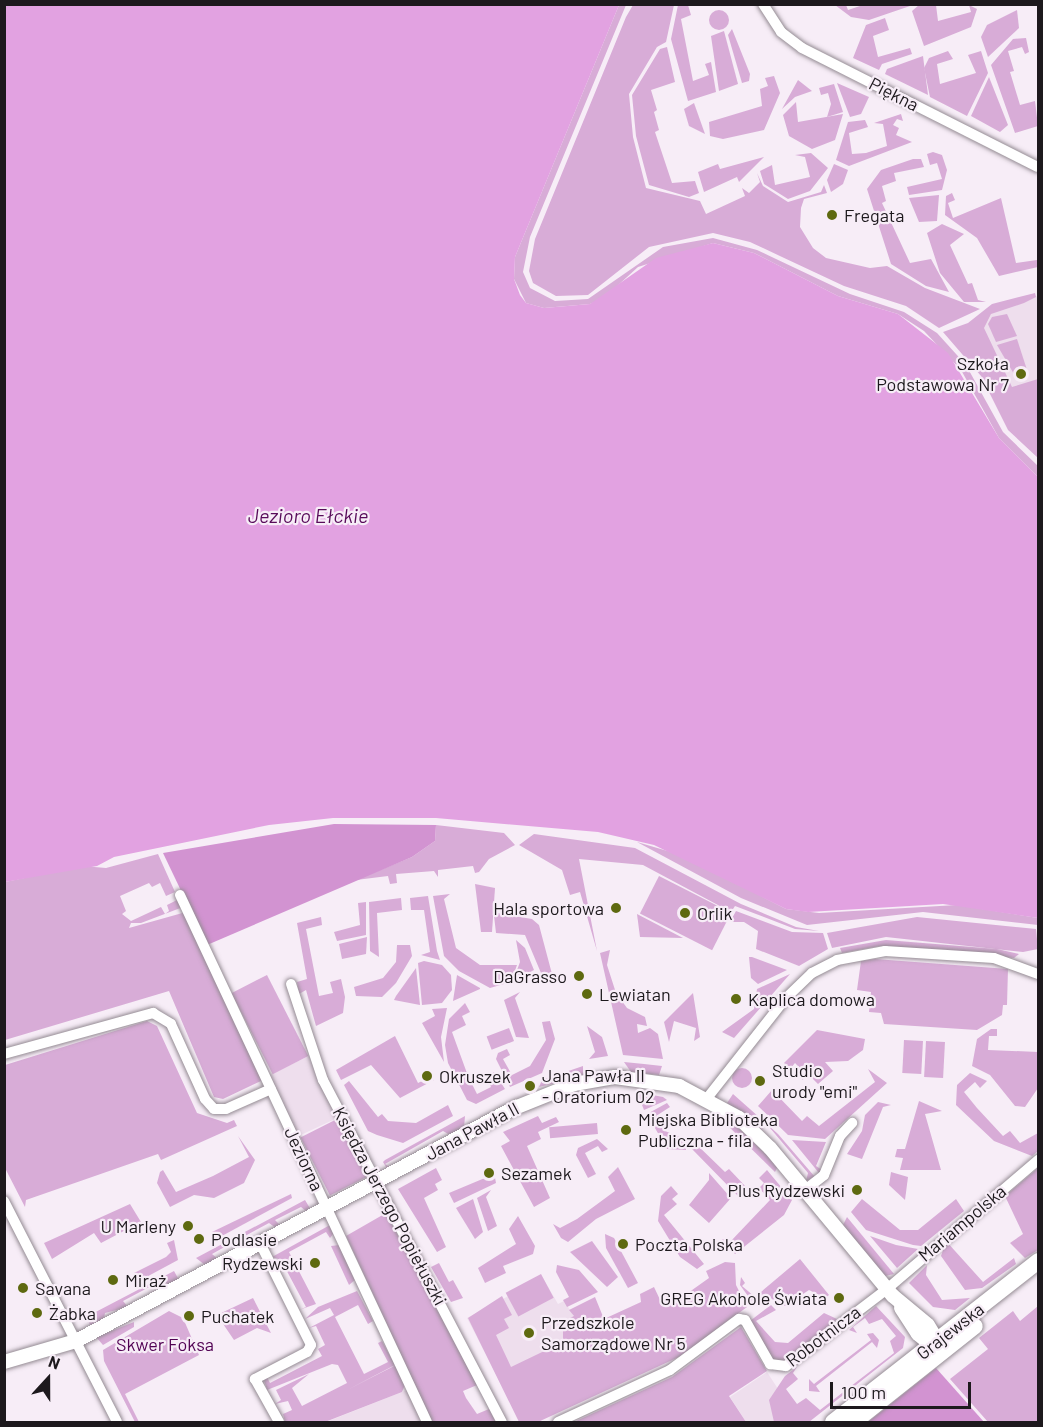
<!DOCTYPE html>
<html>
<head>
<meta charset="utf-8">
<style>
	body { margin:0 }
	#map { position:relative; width:1043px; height:1427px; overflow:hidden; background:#f7edf7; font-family:Barlow,sans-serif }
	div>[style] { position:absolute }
	.built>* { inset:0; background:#eedeed; transform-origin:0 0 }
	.green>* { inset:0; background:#d8acd7; transform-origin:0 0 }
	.round { border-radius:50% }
	.forest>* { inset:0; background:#d293d1 }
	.water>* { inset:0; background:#e2a2e1 }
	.roads { filter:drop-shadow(0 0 2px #948b93) drop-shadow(0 0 2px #948b93) }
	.minor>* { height:10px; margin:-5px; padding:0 5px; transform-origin:5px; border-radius:5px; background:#fff }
	.tertiary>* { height:14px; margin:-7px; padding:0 7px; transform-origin:7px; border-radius:7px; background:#fff }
	.secondary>* { height:16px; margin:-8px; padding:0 8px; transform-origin:8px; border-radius:8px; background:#fff }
	.dots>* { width:16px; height:16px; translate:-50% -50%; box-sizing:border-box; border:3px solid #f7edf7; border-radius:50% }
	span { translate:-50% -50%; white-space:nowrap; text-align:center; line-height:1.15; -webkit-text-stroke:4.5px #f7edf7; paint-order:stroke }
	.street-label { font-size:18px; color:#1d191d }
	.poi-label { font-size:18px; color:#1d191d }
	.left { translate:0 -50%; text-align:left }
	.right { translate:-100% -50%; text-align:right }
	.park-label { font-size:18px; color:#510253 }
	.water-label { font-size:20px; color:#580b5a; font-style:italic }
	.frame { position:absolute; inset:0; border:6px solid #1d191d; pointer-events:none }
	.north { position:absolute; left:18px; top:1349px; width:60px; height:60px; -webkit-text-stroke:4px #f7edf7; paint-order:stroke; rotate:21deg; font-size:16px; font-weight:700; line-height:24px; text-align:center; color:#1d191d }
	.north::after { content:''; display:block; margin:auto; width:21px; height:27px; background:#1d191d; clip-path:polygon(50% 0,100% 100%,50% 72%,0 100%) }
	.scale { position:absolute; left:830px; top:1382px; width:141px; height:27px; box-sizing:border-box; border:3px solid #1d191d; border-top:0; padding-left:8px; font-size:18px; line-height:21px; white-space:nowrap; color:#1d191d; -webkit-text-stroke:4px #f7edf7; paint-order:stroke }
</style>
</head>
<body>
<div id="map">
	<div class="built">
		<div style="clip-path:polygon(1038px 296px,1038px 416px,1017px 404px,978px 327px,992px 307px)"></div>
		<div style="left:309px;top:1056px;width:68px;height:45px;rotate:65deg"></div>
		<div style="clip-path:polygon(543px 1278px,558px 1304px,564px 1301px,574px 1316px,590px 1347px,503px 1388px,467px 1318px)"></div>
		<div style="clip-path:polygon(767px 1372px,791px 1409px,773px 1422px,746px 1422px,730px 1397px)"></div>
		<div style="clip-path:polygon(407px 1390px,422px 1422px,326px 1422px)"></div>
	</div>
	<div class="green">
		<div style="clip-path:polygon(619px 5px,626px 5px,530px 237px,523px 272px,530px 288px,555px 301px,588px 299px,663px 247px,713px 238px,757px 250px,850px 294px,904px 312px,937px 333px,966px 365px,1003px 432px,1038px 466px,1038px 477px,999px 438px,961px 370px,924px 331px,898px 314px,838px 296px,754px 253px,713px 243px,638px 267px,604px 298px,590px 304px,544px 308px,526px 303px,514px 279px,515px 257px)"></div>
		<div style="clip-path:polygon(674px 5px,666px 42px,657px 47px,629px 94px,633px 137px,646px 188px,700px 201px,706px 214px,745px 196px,742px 188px,749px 193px,760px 182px,757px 173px,763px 186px,788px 202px,821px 192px,824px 185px,827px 193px,804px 199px,801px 208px,800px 227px,813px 248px,826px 258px,870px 268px,887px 266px,925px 288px,980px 309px,939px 328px,906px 306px,844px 286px,750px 242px,713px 233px,649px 247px,588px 295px,556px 296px,533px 283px,529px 271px,535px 239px,626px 17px,633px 5px)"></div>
		<div style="clip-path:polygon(678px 5px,688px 5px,691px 15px,681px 19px,693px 81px,709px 75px,705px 64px,711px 62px,716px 92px,688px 101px,671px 39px)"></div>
		<div style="clip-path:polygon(835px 5px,846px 5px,848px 10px,863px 5px,913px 5px,869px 20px,851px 17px)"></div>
		<div style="clip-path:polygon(919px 5px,936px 5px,938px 21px,971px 12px,969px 5px,977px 9px,971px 27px,924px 46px,912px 11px)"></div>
		<div class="round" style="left:709px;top:10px;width:20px;height:20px"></div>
		<div style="clip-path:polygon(1017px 10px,1019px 28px,988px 57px,981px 37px,987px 25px)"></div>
		<div style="clip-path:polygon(885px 18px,889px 30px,873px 36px,878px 57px,910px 48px,912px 54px,882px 64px,879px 70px,853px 58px,866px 25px)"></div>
		<div style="clip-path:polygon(732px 29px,750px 74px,749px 81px,742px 83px,728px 35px)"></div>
		<div style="clip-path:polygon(724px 31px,738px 84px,719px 91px,711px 36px)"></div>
		<div style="clip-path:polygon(1026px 38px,1029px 52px,1025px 54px,1022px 47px,1008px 51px,1014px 71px,1010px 72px,1020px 105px,1035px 101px,1038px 126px,1015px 133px,991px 65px,1013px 39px)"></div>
		<div style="clip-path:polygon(667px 47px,675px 82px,651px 90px,657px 110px,654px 112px,659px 130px,655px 132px,672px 183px,695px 181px,699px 193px,689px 197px,649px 185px,636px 136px,632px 95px,660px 49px)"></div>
		<div style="clip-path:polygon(948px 51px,953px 59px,937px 64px,940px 84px,976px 73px,968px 55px,981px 51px,988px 73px,967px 116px,930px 97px,924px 68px,929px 58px)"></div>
		<div style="clip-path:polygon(923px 56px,928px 95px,885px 74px,887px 69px)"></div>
		<div style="clip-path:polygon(774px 76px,780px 93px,764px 130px,723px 139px,710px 136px,709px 122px,762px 106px,760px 89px,768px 86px,765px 78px)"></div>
		<div style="clip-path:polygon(989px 77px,1008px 125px,1000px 132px,971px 116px)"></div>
		<div style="clip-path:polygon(798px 80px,812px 91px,795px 97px,782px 109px)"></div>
		<div style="clip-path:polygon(837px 83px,869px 97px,861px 114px,850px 117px)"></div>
		<div style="clip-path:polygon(834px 84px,843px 112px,827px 117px,831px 104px,828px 93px,821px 95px,819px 88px)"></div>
		<div style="clip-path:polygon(796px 102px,798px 122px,843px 114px,835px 140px,812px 149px,789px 136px,783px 115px)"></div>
		<div style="clip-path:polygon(694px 103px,705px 134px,689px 126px,684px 109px)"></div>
		<div style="clip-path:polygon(901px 114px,903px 121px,897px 119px,893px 125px,899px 128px,896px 135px,912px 142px,849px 166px,836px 160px,848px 122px,865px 120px,868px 127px,849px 133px,852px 154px,866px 153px,887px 146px,883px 124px,874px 123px)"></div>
		<div style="clip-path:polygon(933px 152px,942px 155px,947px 170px,942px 190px,909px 195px,907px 187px,942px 179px,937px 163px,930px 165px,927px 154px)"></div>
		<div style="clip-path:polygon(811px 153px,828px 168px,810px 191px,788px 199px,764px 184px,760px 171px,772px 165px,775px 185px,810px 177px,805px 157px,795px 155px)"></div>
		<div style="clip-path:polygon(764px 157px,739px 182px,737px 177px,704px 192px,698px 172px,718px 164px,720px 169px)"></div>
		<div style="clip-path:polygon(913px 159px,921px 159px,924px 167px,894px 173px,896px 181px,882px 186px,886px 201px,882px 203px,910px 263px,931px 259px,949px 292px,926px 286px,891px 264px,867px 189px,881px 170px)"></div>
		<div style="clip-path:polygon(834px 164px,848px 170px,843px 184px,831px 192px,827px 180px)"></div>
		<div style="clip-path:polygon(952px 193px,955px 200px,948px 203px,953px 218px,1001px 198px,1016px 263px,1037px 260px,1038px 267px,999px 276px,977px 238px,945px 215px,946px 196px)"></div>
		<div style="clip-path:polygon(939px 195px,937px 221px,919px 222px,909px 198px)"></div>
		<div style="clip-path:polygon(942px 224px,964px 234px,950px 245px,968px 284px,972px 283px,978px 300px,986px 302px,964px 302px,940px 273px,927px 233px)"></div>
		<div style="clip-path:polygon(1035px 293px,1036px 297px,1024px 303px,991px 314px,984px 328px,1012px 387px,1038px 379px,1038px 458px,1008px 430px,981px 376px,943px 332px,968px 323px,992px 304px)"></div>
		<div style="clip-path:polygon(1007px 314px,1017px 336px,996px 342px,988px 324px,992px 317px)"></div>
		<div style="clip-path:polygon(1017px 339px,1028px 373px,1018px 381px,997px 345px)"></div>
		<div style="clip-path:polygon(436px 825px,504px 833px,515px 845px,489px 859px,479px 872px,475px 873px,473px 866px,438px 870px,438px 877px,434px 871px,396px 874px,397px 883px,390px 884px,388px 876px,356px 880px,412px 857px,435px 841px)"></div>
		<div style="clip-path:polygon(534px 834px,635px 848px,741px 904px,796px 927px,819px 931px,795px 929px,735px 906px,731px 912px,643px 865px,579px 859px,597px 951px,580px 892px,570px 895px,562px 870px,519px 845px)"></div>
		<div style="clip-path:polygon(637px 842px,681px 855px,786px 909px,819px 913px,957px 905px,1038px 918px,1038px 925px,923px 912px,807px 925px,741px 898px)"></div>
		<div style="clip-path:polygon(158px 854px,175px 892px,166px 896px,160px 883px,152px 887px,149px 883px,120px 896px,126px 911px,122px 914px,131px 921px,161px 907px,165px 914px,169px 911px,167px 905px,179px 899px,183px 907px,141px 923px,131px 923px,129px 928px,186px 912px,263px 1080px,223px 1099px,214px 1097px,169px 991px,5px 1040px,5px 882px,83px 866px,106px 868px)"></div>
		<div style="left:659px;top:876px;width:81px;height:42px;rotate:27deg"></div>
		<div style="clip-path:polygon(475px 884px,495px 888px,492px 932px,481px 932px)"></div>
		<div style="clip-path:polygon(450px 894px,444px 899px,456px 948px,480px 965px,517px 965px,511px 982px,490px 988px,459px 971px,444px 956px,433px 896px)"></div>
		<div style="clip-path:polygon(428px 896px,437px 951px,440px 960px,421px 955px,430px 952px,424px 910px,411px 910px,410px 898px)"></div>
		<div style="clip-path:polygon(401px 898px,402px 910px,377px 913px,379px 957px,370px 951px,369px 902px)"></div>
		<div style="clip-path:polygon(366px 902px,366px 935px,337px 941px,334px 932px,360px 925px,358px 903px)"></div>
		<div style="clip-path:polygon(493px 907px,497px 913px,532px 919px,539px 925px,552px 974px,541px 973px,525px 935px,496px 933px)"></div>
		<div style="clip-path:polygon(736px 911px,792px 932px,823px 933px,828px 949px,799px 966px,756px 949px,758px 931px,744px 922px,730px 922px)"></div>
		<div style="clip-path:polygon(637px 914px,683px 938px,640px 937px)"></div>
		<div style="clip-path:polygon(321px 917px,322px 925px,306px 929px,319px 996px,333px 993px,330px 982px,341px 979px,345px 997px,343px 1013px,316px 1026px,306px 990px,299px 994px,297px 982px,307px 979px,297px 923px)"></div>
		<div style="clip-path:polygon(917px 917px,1036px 929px,1038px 949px,1023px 952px,886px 937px,832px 948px,827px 933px)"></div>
		<div style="clip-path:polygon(367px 937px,366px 954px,342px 959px,339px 944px)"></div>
		<div style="clip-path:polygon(516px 940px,525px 948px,534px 970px,513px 981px,520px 962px)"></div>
		<div style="clip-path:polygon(886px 940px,997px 949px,1019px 954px,1014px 958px,880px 946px,842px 953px,840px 948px)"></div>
		<div style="clip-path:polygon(397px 945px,410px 945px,412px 956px,396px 983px,382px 997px,356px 996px,354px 987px,383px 978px,396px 962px)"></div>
		<div style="clip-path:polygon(610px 950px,607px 965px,616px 993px,627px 1008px,645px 1017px,647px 1026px,637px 1024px,638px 1033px,650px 1028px,658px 1034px,663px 1059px,623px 1055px,600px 953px)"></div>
		<div style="clip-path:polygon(749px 957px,752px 957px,787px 970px,758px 984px,751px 978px)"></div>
		<div style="clip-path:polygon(875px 959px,1008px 969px,1007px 1005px,1003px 1005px,1002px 1015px,977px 1030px,884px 1024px,881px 1013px,869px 1012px,871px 992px,857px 990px,861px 961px)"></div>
		<div style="clip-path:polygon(424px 961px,442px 965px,451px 975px,452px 990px,442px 1003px,422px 1005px,418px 963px)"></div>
		<div style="clip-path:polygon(416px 968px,420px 1005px,394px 1000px,396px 996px)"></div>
		<div style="clip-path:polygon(790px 974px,734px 1038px,722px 1032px,754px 1009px,757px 989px)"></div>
		<div style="left:267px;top:975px;width:91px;height:40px;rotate:63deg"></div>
		<div style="clip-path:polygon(457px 975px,480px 988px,480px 989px,453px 1001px)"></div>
		<div style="clip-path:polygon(520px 992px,515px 998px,529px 1038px,516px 1037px,504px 1000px)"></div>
		<div style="clip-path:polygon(693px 993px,700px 1037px,694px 1041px,696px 1028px,674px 1021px,669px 1042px,664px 1022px)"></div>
		<div style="clip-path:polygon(465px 1003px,470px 1012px,462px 1016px,466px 1025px,452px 1032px,468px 1076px,477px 1094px,491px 1087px,486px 1076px,494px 1072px,505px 1089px,476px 1104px,467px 1100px,448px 1063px,445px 1045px,449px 1019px)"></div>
		<div style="clip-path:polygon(447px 1008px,441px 1037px,444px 1062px,422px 1023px,435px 1016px,432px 1009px)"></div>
		<div style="clip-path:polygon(147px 1021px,157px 1026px,197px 1113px,227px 1123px,234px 1120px,237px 1126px,161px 1160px,158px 1154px,26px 1200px,25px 1207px,5px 1168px,5px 1065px)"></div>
		<div style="clip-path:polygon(550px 1021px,555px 1039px,542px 1073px,510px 1087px,496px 1059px,498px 1053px,507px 1049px,510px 1055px,503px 1059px,512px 1075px,530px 1066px,546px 1040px,542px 1022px)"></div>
		<div style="clip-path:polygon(587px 1026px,602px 1037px,608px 1056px,589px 1059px,595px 1052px)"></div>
		<div style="left:509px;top:1028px;width:14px;height:24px;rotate:69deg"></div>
		<div style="clip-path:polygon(991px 1029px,997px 1029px,997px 1036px,989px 1036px,988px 1050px,1038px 1052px,1038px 1088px,1025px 1107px,1015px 1106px,990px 1075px,972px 1066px,977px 1039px)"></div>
		<div style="clip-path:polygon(817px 1030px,865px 1039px,863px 1050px,848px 1061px,825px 1062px,833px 1071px,818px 1084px,809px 1075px,802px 1080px,805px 1073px,795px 1063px,790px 1069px,784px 1063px)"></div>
		<div style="clip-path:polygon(395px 1036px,418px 1083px,432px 1076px,434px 1080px,400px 1098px,371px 1065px,341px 1080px,336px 1070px)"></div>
		<div style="left:904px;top:1040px;width:19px;height:33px;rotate:3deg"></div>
		<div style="left:926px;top:1041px;width:19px;height:36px;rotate:3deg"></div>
		<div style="clip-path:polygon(624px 1062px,644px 1064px,662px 1066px,659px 1075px,631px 1072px)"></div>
		<div style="clip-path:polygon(583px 1066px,583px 1076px,539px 1087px,542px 1080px)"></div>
		<div class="round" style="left:732px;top:1068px;width:20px;height:20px"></div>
		<div style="clip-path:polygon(868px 1069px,887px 1083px,825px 1139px,788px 1135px,758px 1106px,772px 1090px,802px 1121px,807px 1116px,819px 1126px,875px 1082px)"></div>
		<div style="clip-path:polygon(970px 1073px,987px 1081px,980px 1088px,975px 1082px,964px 1092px,977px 1108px,1003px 1136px,1010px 1131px,1020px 1143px,1038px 1133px,1038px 1151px,1032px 1156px,994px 1141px,956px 1105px,957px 1085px)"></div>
		<div style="clip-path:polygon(349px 1081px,378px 1117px,382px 1114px,388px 1121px,416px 1123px,448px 1105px,453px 1116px,403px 1143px,377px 1135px,368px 1131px,344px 1085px)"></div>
		<div style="clip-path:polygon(637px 1092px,663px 1097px,667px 1100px,644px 1110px)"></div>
		<div style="clip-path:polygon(733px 1094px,778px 1134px,815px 1177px,806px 1181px,808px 1173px,765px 1122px,762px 1130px,727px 1103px)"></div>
		<div style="clip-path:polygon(919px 1101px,942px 1111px,925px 1114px,941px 1170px,900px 1170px,903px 1158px,895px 1157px,897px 1149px,905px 1149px)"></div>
		<div style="clip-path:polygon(878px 1102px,891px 1105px,883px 1107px,862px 1159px,847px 1154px,862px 1131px,865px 1115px)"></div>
		<div style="clip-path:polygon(667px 1103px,670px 1107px,656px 1116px,665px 1131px,687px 1140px,686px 1150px,667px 1149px,647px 1114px)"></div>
		<div style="clip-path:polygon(722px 1112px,778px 1166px,775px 1172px,719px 1117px)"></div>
		<div style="clip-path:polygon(465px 1116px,464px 1128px,450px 1135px,443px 1131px,385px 1164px,391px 1168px,388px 1170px,383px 1162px,385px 1160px)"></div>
		<div style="clip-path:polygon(538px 1116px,542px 1123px,556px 1117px,559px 1122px,538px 1132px,541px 1139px,527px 1146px,550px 1198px,534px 1207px,501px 1146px,510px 1141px,503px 1132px)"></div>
		<div style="left:337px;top:1119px;width:65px;height:41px;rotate:63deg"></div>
		<div style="left:597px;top:1123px;width:11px;height:48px;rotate:85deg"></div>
		<div style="clip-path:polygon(238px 1136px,255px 1160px,244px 1183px,214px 1198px,194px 1195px,170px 1207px,157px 1183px,160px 1172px,163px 1170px,176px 1192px,213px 1176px,249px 1157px)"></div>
		<div style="clip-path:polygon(597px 1139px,608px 1149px,602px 1152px,598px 1146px,585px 1153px,596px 1174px,588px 1178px,576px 1155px,578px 1148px)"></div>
		<div style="clip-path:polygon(792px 1140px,826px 1142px,816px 1166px,822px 1170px,819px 1173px)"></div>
		<div style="clip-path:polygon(693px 1141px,725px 1172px,729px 1169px,747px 1188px,738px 1196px,692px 1149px)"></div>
		<div style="clip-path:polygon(493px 1167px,496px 1183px,454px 1203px,449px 1193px,492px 1175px)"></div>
		<div style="clip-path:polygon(618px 1167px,635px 1199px,596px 1219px,568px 1242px,561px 1238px,553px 1224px,560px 1228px,577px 1219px,615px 1191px,608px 1177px)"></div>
		<div style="clip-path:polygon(436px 1168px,442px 1180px,435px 1184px,438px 1190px,424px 1198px,446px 1247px,437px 1252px,398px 1189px)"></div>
		<div style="clip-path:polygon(1038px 1168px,1038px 1250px,1025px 1258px,1010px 1243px,1023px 1234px,1005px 1196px)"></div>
		<div style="clip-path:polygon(767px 1170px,792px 1200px,784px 1215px,735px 1254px,722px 1239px,730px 1242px,770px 1200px,759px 1188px,764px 1183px,759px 1178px)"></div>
		<div style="clip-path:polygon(891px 1172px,908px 1177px,905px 1200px,889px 1185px)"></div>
		<div style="clip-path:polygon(709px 1173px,731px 1198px,709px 1223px,689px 1205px,709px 1180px)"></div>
		<div style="clip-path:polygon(671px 1186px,678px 1194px,672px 1199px,677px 1204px,664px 1215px,704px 1264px,697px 1269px,680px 1257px,658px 1221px,661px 1196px)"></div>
		<div style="clip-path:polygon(491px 1190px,486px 1197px,497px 1226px,488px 1231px,477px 1198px)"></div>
		<div style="clip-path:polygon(291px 1194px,292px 1198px,220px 1237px,212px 1232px)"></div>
		<div style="clip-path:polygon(473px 1199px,483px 1232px,475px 1239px,456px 1208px)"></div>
		<div style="clip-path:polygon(862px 1199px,900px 1230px,918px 1230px,956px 1199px,964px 1211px,921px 1246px,913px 1245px,866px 1230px,851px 1212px)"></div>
		<div style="clip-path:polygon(305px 1200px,311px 1210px,307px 1212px,301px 1207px,275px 1220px,281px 1226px,276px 1228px,269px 1223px,243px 1237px,249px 1242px,244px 1245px,237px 1240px,212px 1254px,218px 1259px,205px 1265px,196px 1258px)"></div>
		<div style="clip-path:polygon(130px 1204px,141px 1222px,101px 1243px,94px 1233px,52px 1259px,44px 1243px)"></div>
		<div style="clip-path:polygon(386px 1213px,477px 1385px,463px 1391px,466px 1398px,477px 1414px,489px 1409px,496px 1422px,432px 1422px,346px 1236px)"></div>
		<div style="clip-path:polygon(518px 1216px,535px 1246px,533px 1254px,503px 1266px,506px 1273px,485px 1283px,478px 1268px,516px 1244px,509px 1229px)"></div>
		<div style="clip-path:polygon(847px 1217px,894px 1274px,885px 1276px,842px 1227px)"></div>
		<div style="clip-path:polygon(330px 1225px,334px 1233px,330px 1238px,326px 1232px,289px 1252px,316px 1304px,299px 1310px,306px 1307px,281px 1260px,272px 1257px)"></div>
		<div style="clip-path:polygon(605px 1234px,614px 1238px,638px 1283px,628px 1288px,606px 1248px)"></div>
		<div style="clip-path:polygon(870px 1236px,896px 1245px,918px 1249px,897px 1268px)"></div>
		<div style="clip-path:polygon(174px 1240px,178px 1260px,139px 1281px,134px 1273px,166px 1257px,171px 1252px,167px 1243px)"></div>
		<div style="clip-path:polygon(592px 1241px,618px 1277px,607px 1287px,570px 1252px)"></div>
		<div style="clip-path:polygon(946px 1241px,983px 1282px,1014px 1258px,1016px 1264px,982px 1288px,965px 1290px,941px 1256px)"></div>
		<div style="clip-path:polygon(339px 1245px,356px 1279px,349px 1285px,331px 1246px)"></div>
		<div style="clip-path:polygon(800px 1259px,829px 1295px,825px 1298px,809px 1290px,785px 1306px,770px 1298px,757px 1305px,753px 1303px,740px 1285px,741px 1277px,745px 1283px,742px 1286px,755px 1297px)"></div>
		<div style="clip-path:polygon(725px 1262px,735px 1263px,736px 1285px,747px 1307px,681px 1356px,538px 1422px,519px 1422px,468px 1318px,502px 1296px,512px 1315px,504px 1319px,509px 1328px,496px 1335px,511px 1367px,563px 1342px,587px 1339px,563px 1340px,563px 1330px,571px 1326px,568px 1319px,574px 1316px,569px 1310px,595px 1297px,604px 1319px,641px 1302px,640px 1294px,654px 1287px,663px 1306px,671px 1305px,709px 1278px,706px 1271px)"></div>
		<div style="clip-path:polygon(439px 1263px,449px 1282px,453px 1280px,463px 1298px,451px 1302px,431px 1267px)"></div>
		<div style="clip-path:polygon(557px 1265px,579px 1270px,598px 1292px,567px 1307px,563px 1300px,569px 1297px,556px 1272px)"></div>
		<div style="clip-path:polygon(927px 1265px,926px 1275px,942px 1300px,970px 1298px,955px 1310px,933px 1307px,909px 1283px)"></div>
		<div style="clip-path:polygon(174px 1271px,179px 1280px,161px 1290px,155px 1284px,123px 1301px,128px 1307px,105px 1313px,104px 1319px,90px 1326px,88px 1316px)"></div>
		<div style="left:541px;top:1274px;width:27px;height:40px;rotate:62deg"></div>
		<div style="clip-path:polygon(357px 1291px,373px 1321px,368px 1324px,358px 1305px,335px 1317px,364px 1374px,388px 1362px,378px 1343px,382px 1341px,395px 1365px,347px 1390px,396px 1365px,405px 1385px,402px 1392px,325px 1422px,285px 1422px,283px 1414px,292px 1410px,288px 1401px,275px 1404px,281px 1400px,276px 1390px,309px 1374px,292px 1388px,302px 1406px,347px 1383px,338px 1365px,332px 1364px,267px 1390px,264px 1380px,267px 1377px,270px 1383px,322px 1356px,318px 1349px,325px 1345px,316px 1326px,309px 1328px,334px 1315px,330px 1308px,305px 1319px,318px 1307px)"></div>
		<div style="clip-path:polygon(253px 1298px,271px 1333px,257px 1328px,234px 1340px,217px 1315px)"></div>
		<div style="clip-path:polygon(771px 1305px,776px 1310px,756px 1321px,775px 1342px,788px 1343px,824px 1313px,837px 1319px,784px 1362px,775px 1362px,750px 1321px)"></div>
		<div style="clip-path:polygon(876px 1306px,905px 1337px,903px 1348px,809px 1422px,774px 1422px,769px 1400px,785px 1376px,797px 1367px,793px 1373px,798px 1379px,786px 1389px,797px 1404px,806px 1398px,820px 1410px,894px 1353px,890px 1341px,896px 1336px,882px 1319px,869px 1324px,865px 1318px,853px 1327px,857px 1333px,849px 1330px)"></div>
		<div style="clip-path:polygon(1038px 1306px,1038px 1422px,988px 1422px,950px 1379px,988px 1349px,979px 1338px,1013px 1311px,1020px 1321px)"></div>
		<div style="clip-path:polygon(169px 1311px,183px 1318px,199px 1355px,125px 1394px,139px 1422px,135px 1422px,104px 1361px,103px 1350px)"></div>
		<div style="clip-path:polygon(134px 1322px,134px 1327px,103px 1345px,96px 1337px)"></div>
		<div style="clip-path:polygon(741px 1327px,767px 1371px,729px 1396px,746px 1422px,574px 1422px,672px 1377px)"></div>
		<div style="clip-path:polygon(873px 1333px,879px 1340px,877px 1348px,872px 1342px,816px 1386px,820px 1392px,809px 1391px,809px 1379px,814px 1384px,871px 1340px,867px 1334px)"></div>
	</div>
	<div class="forest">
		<div style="clip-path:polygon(334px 824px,436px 825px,435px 841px,412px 857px,207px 945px,163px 853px)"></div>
		<div style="clip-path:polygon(936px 1368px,984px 1422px,868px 1422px)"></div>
	</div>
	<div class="water">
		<div style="clip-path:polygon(5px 4px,619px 5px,515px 257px,514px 279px,520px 295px,526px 303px,544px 308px,590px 304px,656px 258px,713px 243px,754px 253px,838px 296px,898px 314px,948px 353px,999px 438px,1038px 477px,1038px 918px,943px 904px,808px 912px,786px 909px,654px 845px,598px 832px,436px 818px,333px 818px,269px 825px,114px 857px,97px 866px,5px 882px)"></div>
	</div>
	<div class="roads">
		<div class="minor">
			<div style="left:763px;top:4px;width:33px;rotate:57deg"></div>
			<div style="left:781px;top:32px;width:26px;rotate:37deg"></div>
			<div style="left:802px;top:48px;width:264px;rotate:26.8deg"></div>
			<div style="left:180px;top:895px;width:582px;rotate:64.89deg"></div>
			<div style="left:291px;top:984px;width:101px;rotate:71.6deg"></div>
			<div style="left:323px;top:1080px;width:386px;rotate:62.4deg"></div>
			<div style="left:4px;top:1054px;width:155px;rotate:-15.4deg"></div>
			<div style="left:153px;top:1013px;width:21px;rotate:31deg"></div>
			<div style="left:171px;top:1024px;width:82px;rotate:65.6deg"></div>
			<div style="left:205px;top:1099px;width:13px;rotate:48deg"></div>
			<div style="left:214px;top:1109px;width:12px"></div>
			<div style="left:226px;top:1109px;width:49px;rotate:-24deg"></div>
			<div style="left:708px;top:1097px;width:126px;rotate:-51.8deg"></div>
			<div style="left:786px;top:998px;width:36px;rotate:-44deg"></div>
			<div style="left:812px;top:973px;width:28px;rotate:-27deg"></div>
			<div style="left:837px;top:960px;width:49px;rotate:-10.6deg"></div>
			<div style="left:885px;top:951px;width:109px;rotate:3.7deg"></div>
			<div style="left:994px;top:958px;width:47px;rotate:20deg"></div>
			<div style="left:805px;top:1190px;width:24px;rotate:-38deg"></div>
			<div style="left:824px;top:1175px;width:42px;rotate:-67.7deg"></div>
			<div style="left:840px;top:1136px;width:18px;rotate:-47deg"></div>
			<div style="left:4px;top:1201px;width:248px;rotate:62.9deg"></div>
			<div style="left:260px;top:1243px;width:114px;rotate:63.4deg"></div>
			<div style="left:311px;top:1345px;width:8px;rotate:120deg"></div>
			<div style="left:307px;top:1352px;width:59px;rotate:152.6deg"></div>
			<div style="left:255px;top:1379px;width:49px;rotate:60.8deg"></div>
			<div style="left:558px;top:1422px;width:123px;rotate:-24.9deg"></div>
			<div style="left:670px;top:1370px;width:86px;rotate:-36.5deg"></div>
			<div style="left:739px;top:1319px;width:6px;rotate:9deg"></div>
			<div style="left:745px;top:1320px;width:51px;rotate:60.4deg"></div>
			<div style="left:770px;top:1364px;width:16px;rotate:7deg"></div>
			<div style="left:786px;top:1366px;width:127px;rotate:-37.3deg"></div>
			<div style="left:887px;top:1289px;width:199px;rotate:-40.5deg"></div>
		</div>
		<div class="tertiary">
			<div style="left:901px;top:1308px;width:31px;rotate:57deg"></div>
			<div style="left:918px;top:1334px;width:27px;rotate:39deg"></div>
			<div style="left:4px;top:1362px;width:75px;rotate:-16.3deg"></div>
			<div style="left:76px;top:1341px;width:499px;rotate:-28deg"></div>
			<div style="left:517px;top:1107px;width:61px;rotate:-22deg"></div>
			<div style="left:574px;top:1084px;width:42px;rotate:-9.7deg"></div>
			<div style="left:615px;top:1077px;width:65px;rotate:8deg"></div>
			<div style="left:679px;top:1086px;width:68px;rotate:28.1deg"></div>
			<div style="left:739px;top:1118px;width:43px;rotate:44.1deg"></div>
			<div style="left:770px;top:1148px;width:192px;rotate:50.3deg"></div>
			<div style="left:893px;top:1296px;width:45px;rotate:39.6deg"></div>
			<div style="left:928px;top:1325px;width:27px;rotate:59deg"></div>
		</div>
		<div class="secondary">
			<div style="left:833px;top:1422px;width:261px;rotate:-38.1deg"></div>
			<div style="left:854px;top:1422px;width:154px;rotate:-38.4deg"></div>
		</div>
	</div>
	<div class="dots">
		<div style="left:832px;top:215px;background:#5e6910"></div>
		<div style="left:1021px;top:374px;background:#5e6910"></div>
		<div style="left:616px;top:908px;background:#5e6910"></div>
		<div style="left:685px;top:913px;background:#5e6910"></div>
		<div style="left:579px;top:976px;background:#5e6910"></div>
		<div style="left:587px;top:994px;background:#5e6910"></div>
		<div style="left:736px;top:999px;background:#5e6910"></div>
		<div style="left:427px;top:1076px;background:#5e6910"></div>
		<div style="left:760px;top:1081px;background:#5e6910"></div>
		<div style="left:530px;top:1086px;background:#5e6910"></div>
		<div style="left:626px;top:1130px;background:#5e6910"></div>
		<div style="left:489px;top:1173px;background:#5e6910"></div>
		<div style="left:857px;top:1190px;background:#5e6910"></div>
		<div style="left:188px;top:1226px;background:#5e6910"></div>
		<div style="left:199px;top:1239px;background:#5e6910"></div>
		<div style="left:623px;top:1244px;background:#5e6910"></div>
		<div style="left:315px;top:1263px;background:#5e6910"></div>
		<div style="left:113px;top:1280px;background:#5e6910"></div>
		<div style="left:23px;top:1288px;background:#5e6910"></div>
		<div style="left:839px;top:1298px;background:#5e6910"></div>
		<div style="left:37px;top:1313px;background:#5e6910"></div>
		<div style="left:189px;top:1316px;background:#5e6910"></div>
		<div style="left:529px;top:1333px;background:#5e6910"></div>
	</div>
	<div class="street-label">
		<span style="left:894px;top:94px;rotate:27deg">Piękna</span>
		<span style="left:472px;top:1131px;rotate:-28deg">Jana Pawła II</span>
		<span style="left:304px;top:1159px;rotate:65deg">Jeziorna</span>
		<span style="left:390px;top:1206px;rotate:62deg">Księdza Jerzego Popiełuszki</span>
		<span style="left:962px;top:1223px;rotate:-40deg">Mariampolska</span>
		<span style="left:950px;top:1331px;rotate:-38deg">Grajewska</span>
		<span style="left:823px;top:1336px;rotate:-37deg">Robotnicza</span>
	</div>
	<div class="poi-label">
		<span class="left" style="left:844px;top:215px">Fregata</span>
		<span class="right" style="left:1009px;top:374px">Szkoła<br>Podstawowa Nr 7</span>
		<span class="right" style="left:604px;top:908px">Hala sportowa</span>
		<span class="left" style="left:697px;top:913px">Orlik</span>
		<span class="right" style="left:567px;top:976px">DaGrasso</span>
		<span class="left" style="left:599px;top:994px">Lewiatan</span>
		<span class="left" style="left:748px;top:999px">Kaplica domowa</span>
		<span class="left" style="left:772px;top:1081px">Studio<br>urody "emi"</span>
		<span class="left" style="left:439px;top:1076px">Okruszek</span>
		<span class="left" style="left:542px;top:1086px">Jana Pawła II<br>- Oratorium 02</span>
		<span class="left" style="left:638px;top:1130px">Miejska Biblioteka<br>Publiczna - fila</span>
		<span class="left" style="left:501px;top:1173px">Sezamek</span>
		<span class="right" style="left:845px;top:1190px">Plus Rydzewski</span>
		<span class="right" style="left:176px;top:1226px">U Marleny</span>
		<span class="left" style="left:211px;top:1239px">Podlasie</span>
		<span class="left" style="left:635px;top:1244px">Poczta Polska</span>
		<span class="right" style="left:303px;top:1263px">Rydzewski</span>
		<span class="left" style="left:125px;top:1280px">Miraż</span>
		<span class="left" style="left:35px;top:1288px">Savana</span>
		<span class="right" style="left:827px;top:1298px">GREG Akohole Świata</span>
		<span class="left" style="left:49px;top:1313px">Żabka</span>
		<span class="left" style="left:201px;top:1316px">Puchatek</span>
		<span class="left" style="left:541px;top:1333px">Przedszkole<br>Samorządowe Nr 5</span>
	</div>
	<div class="park-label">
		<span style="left:165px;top:1344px">Skwer Foksa</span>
	</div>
	<div class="water-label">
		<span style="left:308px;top:515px">Jezioro Ełckie</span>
	</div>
	<div class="frame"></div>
	<div class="north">N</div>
	<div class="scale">100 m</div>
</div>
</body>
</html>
